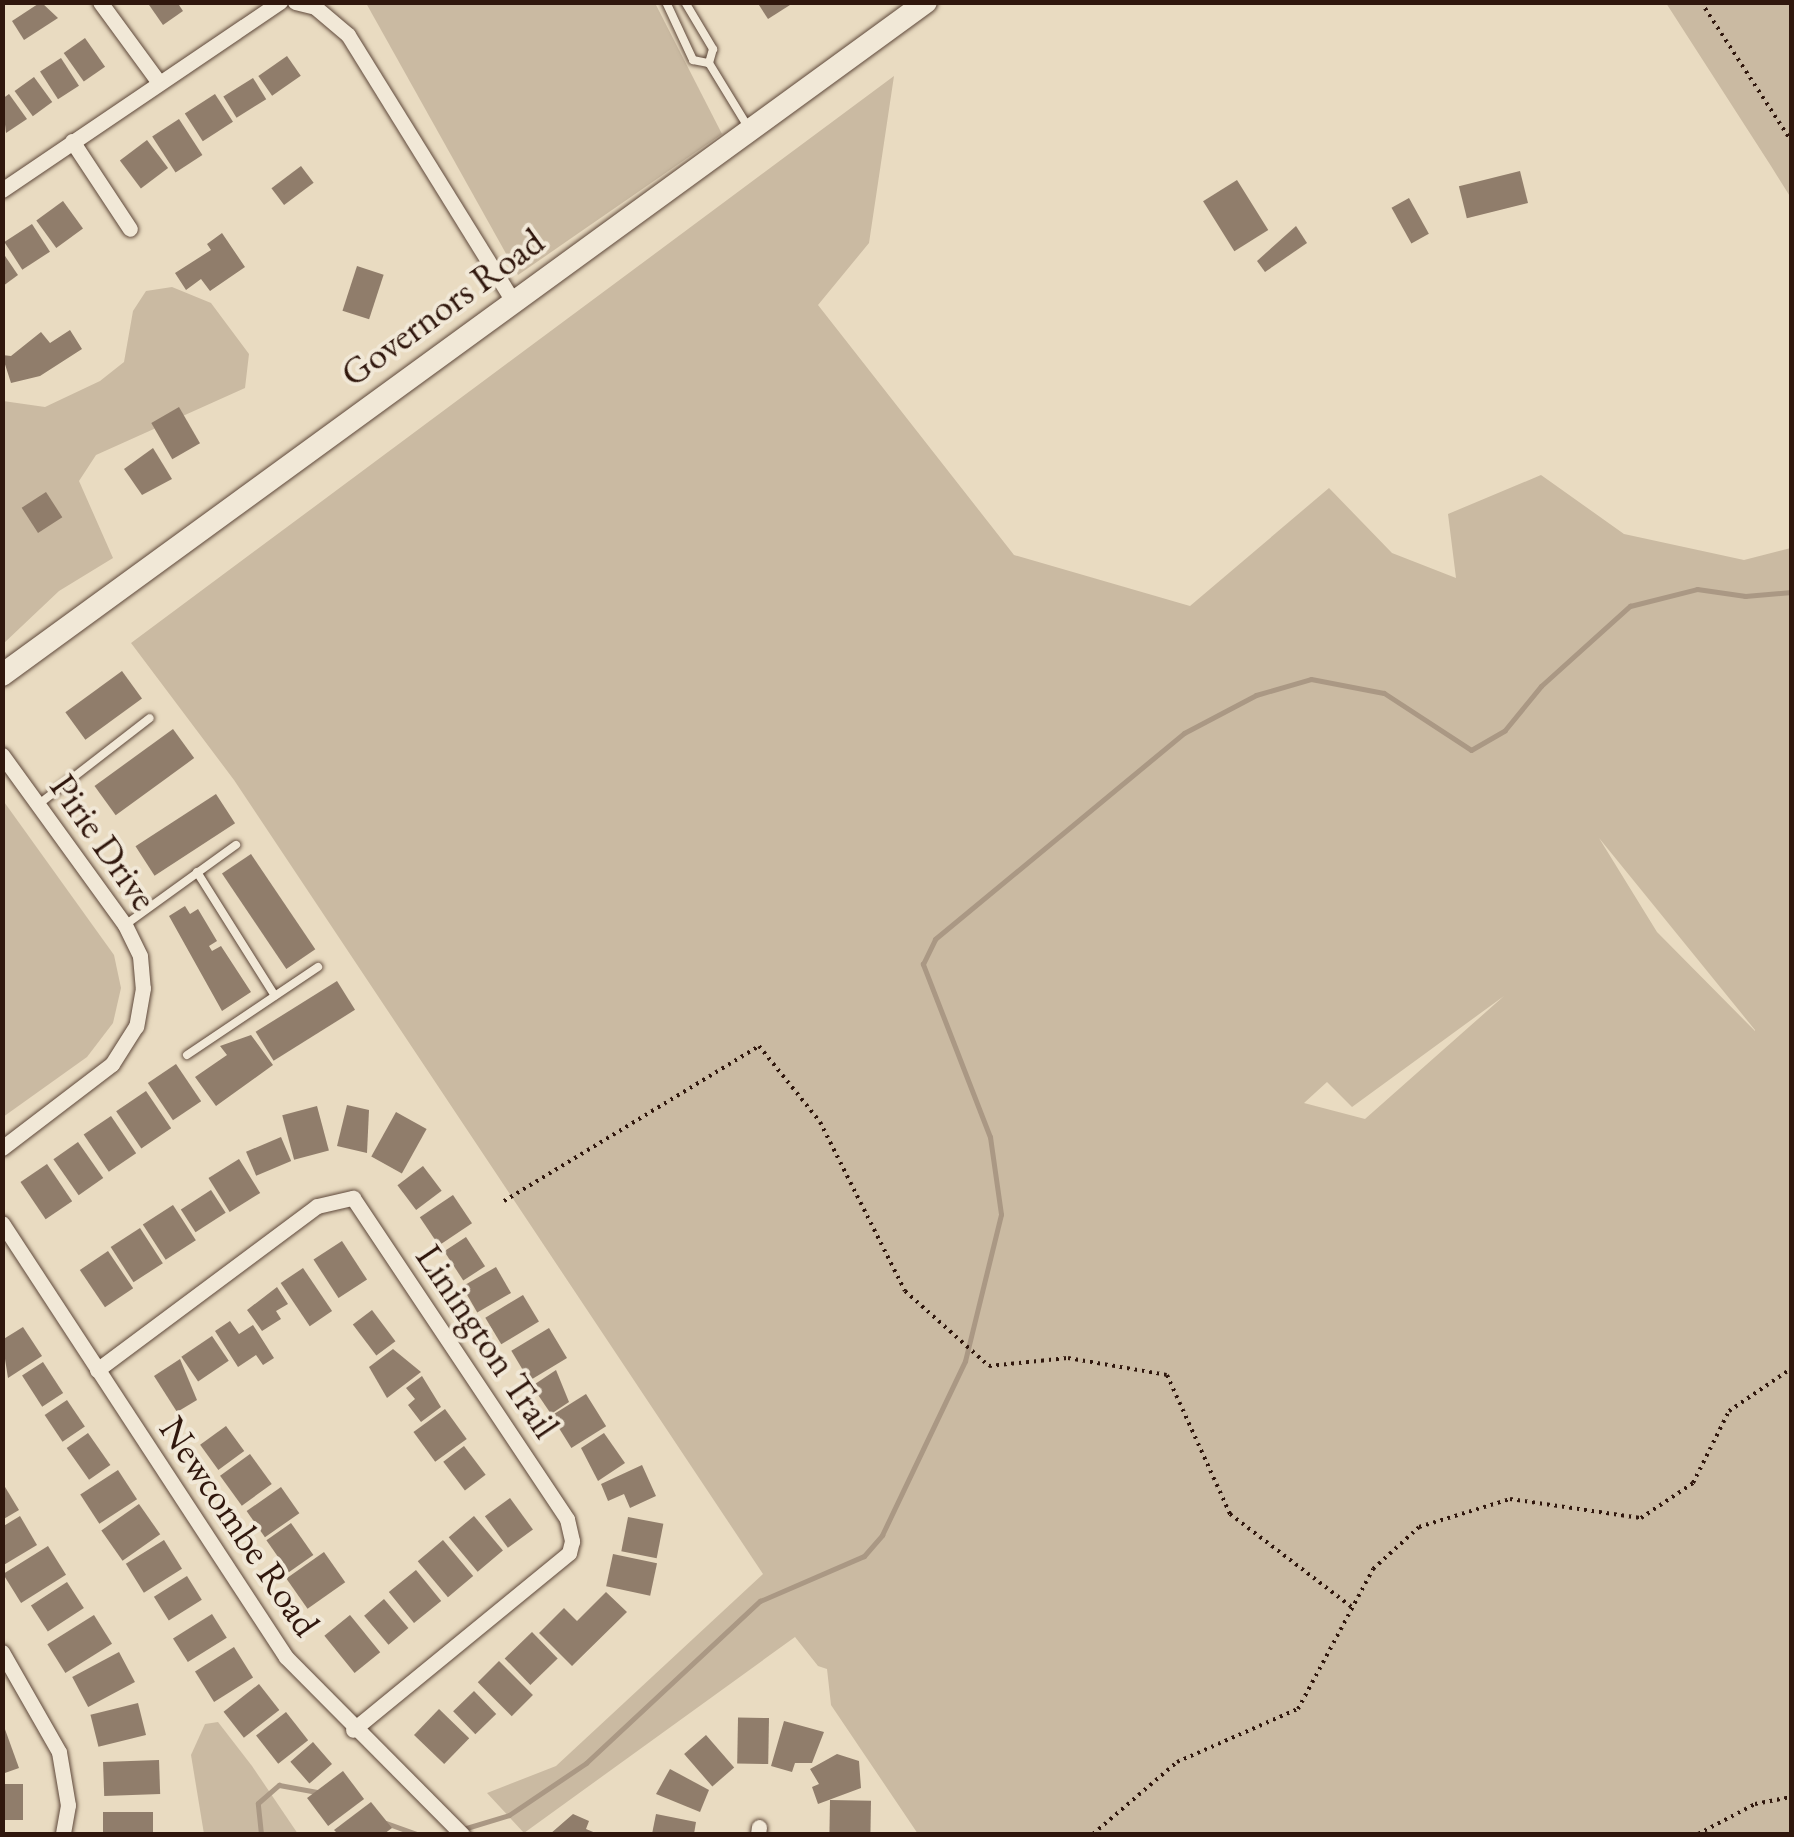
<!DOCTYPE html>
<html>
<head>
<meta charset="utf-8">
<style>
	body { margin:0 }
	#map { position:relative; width:1794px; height:1837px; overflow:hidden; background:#e9dbc1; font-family:"EB Garamond",serif }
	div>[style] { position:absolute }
	.green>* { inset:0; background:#cabaa2 }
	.stream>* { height:5px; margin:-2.5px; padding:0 2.5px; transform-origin:2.5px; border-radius:2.5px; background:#aa9884 }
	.building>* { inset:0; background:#907d6b; transform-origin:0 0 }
	.path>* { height:4px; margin-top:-2px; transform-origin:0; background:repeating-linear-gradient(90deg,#30170d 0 2.5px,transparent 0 7.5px) }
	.roads { filter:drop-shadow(0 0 2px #5e483a) drop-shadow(0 0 2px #5e483a) }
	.service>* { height:8px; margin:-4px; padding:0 4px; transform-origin:4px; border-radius:4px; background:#f1e8d7 }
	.minor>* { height:15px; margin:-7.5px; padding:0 7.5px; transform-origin:7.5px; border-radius:7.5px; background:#f1e8d7 }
	.secondary>* { height:22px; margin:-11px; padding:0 11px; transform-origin:11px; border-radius:11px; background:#f1e8d7 }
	span { translate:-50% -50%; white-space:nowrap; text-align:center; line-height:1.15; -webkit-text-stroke:8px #f1e8d7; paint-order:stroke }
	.street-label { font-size:38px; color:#30170d }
	.frame { position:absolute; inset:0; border:5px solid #30170d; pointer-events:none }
</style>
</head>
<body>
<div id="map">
	<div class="green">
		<div style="clip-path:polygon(366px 3px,655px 3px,722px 134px,518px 275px)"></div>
		<div style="clip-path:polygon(1666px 3px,1791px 3px,1791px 198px,1771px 166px)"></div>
		<div style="clip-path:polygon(evenodd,894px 76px,869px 243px,818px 305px,1014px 555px,1190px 606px,1329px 488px,1392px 553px,1456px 578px,1448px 514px,1541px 475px,1624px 534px,1744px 560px,1791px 548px,1791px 1834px,918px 1834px,831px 1705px,827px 1669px,818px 1666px,795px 1637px,524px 1833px,487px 1793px,556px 1766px,763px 1574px,234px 780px,131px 643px,894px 76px,1599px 838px,1755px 1030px,1755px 1031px,1657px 932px,1599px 838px,894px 76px,1504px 996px,1365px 1119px,1304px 1103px,1327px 1082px,1352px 1107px,1504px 996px)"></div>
		<div style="clip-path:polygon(172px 287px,211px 303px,249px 354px,245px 388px,96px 455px,79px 481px,113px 558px,59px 591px,3px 644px,3px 401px,45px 407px,100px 381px,124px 362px,133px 311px,146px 291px)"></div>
		<div style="clip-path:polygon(2px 799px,114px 955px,121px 988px,113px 1023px,87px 1057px,3px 1117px)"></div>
		<div style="clip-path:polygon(218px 1722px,252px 1766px,298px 1834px,204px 1834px,191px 1755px,205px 1724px)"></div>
	</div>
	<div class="stream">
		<div style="left:386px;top:1823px;width:32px;rotate:20deg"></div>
		<div style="left:463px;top:1829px;width:48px;rotate:-16.9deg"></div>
		<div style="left:509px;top:1815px;width:93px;rotate:-34deg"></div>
		<div style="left:586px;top:1763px;width:238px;rotate:-43deg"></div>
		<div style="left:760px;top:1601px;width:113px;rotate:-23.4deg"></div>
		<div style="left:864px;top:1556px;width:28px;rotate:-49deg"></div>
		<div style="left:882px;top:1535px;width:193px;rotate:-64.5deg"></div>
		<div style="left:965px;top:1361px;width:151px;rotate:-76.2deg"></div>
		<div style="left:1001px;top:1214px;width:78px;rotate:-98.1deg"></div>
		<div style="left:990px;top:1137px;width:186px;rotate:-111.2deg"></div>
		<div style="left:923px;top:964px;width:28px;rotate:-64deg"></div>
		<div style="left:935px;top:939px;width:323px;rotate:-39.6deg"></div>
		<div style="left:1184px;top:733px;width:81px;rotate:-27.8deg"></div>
		<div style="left:1256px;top:695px;width:57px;rotate:-16.2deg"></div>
		<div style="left:1311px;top:679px;width:74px;rotate:10.9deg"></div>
		<div style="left:1384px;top:693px;width:104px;rotate:33.2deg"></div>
		<div style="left:1471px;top:750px;width:39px;rotate:-30deg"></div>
		<div style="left:1505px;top:730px;width:57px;rotate:-50.7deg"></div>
		<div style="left:1541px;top:686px;width:120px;rotate:-42deg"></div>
		<div style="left:1630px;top:606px;width:69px;rotate:-14.2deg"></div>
		<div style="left:1697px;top:589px;width:49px;rotate:8.3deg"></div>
		<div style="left:1745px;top:596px;width:47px;rotate:-4.9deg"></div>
		<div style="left:261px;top:1834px;width:31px;rotate:-96deg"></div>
		<div style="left:258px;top:1803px;width:28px;rotate:-41deg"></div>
		<div style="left:279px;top:1785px;width:44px;rotate:10.5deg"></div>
	</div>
	<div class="building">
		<div style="clip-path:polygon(41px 2px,58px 18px,24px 40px,12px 21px)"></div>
		<div style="clip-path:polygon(147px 2px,177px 2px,183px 11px,163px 25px)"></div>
		<div style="clip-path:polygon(757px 2px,788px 2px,790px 5px,768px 19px)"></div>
		<div style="left:85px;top:38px;width:35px;height:26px;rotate:55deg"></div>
		<div style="left:287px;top:56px;width:24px;height:35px;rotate:55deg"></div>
		<div style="left:61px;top:58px;width:33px;height:25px;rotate:57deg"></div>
		<div style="left:34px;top:77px;width:31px;height:24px;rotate:54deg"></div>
		<div style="left:253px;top:78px;width:25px;height:35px;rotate:58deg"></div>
		<div style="clip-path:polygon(9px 94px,27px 119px,6px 133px,2px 99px)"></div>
		<div style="left:215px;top:94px;width:33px;height:36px;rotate:57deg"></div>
		<div style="left:179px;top:119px;width:43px;height:32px;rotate:57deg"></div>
		<div style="left:147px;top:140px;width:35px;height:34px;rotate:53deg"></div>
		<div style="left:301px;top:166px;width:21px;height:37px;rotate:53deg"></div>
		<div style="left:1520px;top:171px;width:33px;height:63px;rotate:76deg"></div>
		<div style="left:1237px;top:180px;width:59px;height:40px;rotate:58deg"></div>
		<div style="left:1409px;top:198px;width:41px;height:20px;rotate:61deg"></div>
		<div style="left:63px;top:201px;width:34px;height:33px;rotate:54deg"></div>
		<div style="left:32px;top:224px;width:33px;height:33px;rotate:57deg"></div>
		<div style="clip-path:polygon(1296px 226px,1307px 243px,1265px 272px,1257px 261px)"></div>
		<div style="clip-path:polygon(222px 233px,245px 267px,210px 291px,201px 279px,186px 290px,175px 273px,211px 250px,207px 244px)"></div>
		<div style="clip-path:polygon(3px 253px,18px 275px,3px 286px)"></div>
		<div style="left:357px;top:266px;width:28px;height:47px;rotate:18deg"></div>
		<div style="clip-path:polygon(70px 330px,82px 349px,40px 376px,11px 383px,2px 355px,11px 356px,41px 332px,50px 343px)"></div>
		<div style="left:179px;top:407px;width:42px;height:32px;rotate:60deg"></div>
		<div style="clip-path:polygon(153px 448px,172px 479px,142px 495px,124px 469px)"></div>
		<div style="left:46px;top:492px;width:30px;height:29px;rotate:57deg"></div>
		<div style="left:122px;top:671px;width:34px;height:70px;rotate:54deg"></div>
		<div style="left:173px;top:729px;width:36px;height:97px;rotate:54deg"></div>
		<div style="left:216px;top:794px;width:35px;height:96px;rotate:57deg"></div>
		<div style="left:251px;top:854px;width:115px;height:35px;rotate:56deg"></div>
		<div style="clip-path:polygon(185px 906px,190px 914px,198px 909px,217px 941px,209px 946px,212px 951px,221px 946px,251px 992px,222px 1011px,169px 916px)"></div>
		<div style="left:337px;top:981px;width:34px;height:96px;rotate:58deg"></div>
		<div style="clip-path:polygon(251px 1035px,273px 1065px,216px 1106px,195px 1077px,227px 1055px,220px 1046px)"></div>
		<div style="left:176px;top:1064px;width:45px;height:34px;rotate:56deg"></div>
		<div style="left:146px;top:1091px;width:45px;height:36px;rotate:56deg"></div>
		<div style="clip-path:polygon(347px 1105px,369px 1110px,367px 1153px,337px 1146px)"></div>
		<div style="left:317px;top:1106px;width:46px;height:36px;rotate:75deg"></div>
		<div style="left:396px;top:1112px;width:35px;height:51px;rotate:29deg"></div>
		<div style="left:111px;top:1116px;width:45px;height:33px;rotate:56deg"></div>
		<div style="left:281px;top:1137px;width:26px;height:38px;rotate:67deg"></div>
		<div style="left:78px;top:1142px;width:44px;height:30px;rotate:55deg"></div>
		<div style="left:239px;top:1159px;width:40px;height:36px;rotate:58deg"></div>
		<div style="left:47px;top:1164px;width:45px;height:32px;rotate:56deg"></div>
		<div style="left:423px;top:1166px;width:31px;height:32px;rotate:53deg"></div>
		<div style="left:211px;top:1190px;width:27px;height:36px;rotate:57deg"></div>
		<div style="left:453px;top:1195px;width:34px;height:40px;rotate:56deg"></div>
		<div style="left:173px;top:1205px;width:42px;height:36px;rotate:57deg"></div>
		<div style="left:140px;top:1228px;width:42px;height:35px;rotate:57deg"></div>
		<div style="left:466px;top:1237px;width:35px;height:26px;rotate:57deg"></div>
		<div style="left:342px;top:1241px;width:46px;height:34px;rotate:57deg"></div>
		<div style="left:108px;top:1251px;width:45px;height:34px;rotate:56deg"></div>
		<div style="left:496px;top:1267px;width:30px;height:39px;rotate:60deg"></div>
		<div style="left:303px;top:1268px;width:52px;height:27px;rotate:56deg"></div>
		<div style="clip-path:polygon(277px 1287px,288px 1304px,276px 1311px,281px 1319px,262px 1331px,247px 1310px)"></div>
		<div style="left:523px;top:1295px;width:31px;height:44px;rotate:59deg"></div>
		<div style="left:372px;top:1310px;width:39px;height:24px;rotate:53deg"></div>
		<div style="clip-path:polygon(230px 1321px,239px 1334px,253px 1325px,274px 1358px,263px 1365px,256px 1355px,238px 1367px,215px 1331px)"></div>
		<div style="clip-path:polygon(23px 1327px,42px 1356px,8px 1378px,2px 1340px)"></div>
		<div style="left:549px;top:1328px;width:35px;height:44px;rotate:59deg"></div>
		<div style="left:212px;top:1336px;width:30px;height:37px;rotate:56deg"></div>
		<div style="clip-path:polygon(393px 1349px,421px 1372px,387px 1398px,369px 1367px)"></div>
		<div style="clip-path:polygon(180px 1359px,197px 1400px,177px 1412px,154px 1376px)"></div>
		<div style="left:43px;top:1362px;width:37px;height:25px;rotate:57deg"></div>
		<div style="clip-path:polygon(556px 1370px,569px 1402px,551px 1414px,532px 1386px)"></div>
		<div style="clip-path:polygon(422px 1376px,441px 1407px,421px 1422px,408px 1405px,415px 1399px,406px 1388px)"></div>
		<div style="left:586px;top:1394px;width:38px;height:41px;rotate:58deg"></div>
		<div style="left:67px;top:1400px;width:32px;height:27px;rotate:56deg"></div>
		<div style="left:445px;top:1409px;width:37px;height:39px;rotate:54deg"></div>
		<div style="left:226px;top:1426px;width:31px;height:32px;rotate:54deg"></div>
		<div style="left:88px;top:1433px;width:39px;height:26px;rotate:55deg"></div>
		<div style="clip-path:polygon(604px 1433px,625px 1463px,598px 1481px,581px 1448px)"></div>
		<div style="left:464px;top:1446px;width:36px;height:26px;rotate:53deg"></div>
		<div style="left:250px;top:1454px;width:37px;height:37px;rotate:54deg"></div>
		<div style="clip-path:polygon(642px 1465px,656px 1496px,630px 1508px,624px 1494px,608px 1501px,601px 1484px)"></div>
		<div style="left:118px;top:1470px;width:35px;height:45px;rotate:57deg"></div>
		<div style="clip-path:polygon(2px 1482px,19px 1510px,2px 1520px)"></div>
		<div style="left:281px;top:1487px;width:32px;height:42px;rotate:55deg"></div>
		<div style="left:510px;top:1498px;width:39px;height:31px;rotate:54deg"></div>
		<div style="left:139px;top:1504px;width:37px;height:46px;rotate:55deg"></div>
		<div style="clip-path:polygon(20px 1516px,37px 1545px,2px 1566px,2px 1527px)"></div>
		<div style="left:474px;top:1516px;width:45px;height:33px;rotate:50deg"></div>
		<div style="left:628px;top:1517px;width:36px;height:35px;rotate:11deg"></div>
		<div style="left:291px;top:1523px;width:39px;height:30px;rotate:55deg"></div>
		<div style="left:164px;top:1540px;width:34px;height:45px;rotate:58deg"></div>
		<div style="left:443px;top:1540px;width:47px;height:33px;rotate:50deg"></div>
		<div style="left:48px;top:1546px;width:34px;height:53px;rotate:58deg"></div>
		<div style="left:324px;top:1552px;width:37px;height:46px;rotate:55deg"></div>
		<div style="left:613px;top:1554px;width:45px;height:33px;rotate:12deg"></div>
		<div style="left:416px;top:1570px;width:40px;height:35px;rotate:51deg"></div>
		<div style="left:187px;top:1576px;width:28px;height:39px;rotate:58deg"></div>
		<div style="left:67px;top:1582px;width:31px;height:43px;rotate:57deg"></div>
		<div style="clip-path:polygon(606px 1592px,627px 1612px,572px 1666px,539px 1633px,564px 1608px,577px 1621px)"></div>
		<div style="left:384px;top:1599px;width:38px;height:26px;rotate:50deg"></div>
		<div style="left:212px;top:1614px;width:28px;height:46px;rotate:58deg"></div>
		<div style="left:94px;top:1615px;width:34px;height:55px;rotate:58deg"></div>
		<div style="left:350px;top:1615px;width:48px;height:33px;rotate:51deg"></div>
		<div style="left:532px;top:1632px;width:37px;height:38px;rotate:46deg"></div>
		<div style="left:234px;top:1647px;width:36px;height:46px;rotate:58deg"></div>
		<div style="left:119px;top:1652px;width:34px;height:53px;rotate:62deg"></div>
		<div style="left:499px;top:1661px;width:48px;height:30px;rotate:45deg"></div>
		<div style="left:259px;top:1684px;width:33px;height:45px;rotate:52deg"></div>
		<div style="left:474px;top:1691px;width:32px;height:29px;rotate:46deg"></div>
		<div style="left:138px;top:1703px;width:33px;height:49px;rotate:76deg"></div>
		<div style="left:439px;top:1709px;width:42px;height:36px;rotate:44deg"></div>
		<div style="left:286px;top:1712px;width:36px;height:38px;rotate:52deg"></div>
		<div style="left:769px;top:1718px;width:46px;height:31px;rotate:91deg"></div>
		<div style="clip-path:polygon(2px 1721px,19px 1768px,2px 1774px)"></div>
		<div style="clip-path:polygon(784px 1721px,824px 1732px,812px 1763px,795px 1763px,792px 1772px,771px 1766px)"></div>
		<div style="left:706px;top:1735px;width:43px;height:29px;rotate:49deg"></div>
		<div style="left:313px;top:1742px;width:29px;height:30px;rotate:49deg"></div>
		<div style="clip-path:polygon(837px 1754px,859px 1761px,861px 1788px,818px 1804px,812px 1787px,819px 1784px,810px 1769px)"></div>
		<div style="left:159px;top:1760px;width:34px;height:56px;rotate:88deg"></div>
		<div style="clip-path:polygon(670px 1769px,709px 1790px,700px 1812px,656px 1794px)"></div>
		<div style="left:343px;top:1771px;width:35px;height:45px;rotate:53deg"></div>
		<div style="left:2px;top:1784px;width:21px;height:36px"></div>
		<div style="left:830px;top:1800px;width:41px;height:34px;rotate:1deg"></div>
		<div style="clip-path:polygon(371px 1802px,392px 1828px,384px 1834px,338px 1834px,334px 1830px)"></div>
		<div style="left:103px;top:1812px;width:50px;height:22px"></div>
		<div style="clip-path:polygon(573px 1814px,589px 1821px,586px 1829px,598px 1834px,550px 1834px)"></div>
		<div style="clip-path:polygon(656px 1814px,696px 1822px,694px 1834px,652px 1834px)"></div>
	</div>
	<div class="path">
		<div style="left:1701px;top:2px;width:167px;rotate:57deg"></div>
		<div style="left:504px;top:1201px;width:298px;rotate:-31.3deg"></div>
		<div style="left:759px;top:1046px;width:97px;rotate:51.2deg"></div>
		<div style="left:820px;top:1122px;width:189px;rotate:63.3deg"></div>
		<div style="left:905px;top:1291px;width:113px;rotate:41.8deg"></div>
		<div style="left:989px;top:1366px;width:79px;rotate:-5.8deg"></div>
		<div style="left:1068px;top:1358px;width:100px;rotate:9.7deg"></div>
		<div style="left:1167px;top:1375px;width:153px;rotate:65.6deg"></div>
		<div style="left:1230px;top:1514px;width:155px;rotate:37.4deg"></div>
		<div style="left:1093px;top:1834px;width:111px;rotate:-40.6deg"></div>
		<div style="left:1177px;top:1762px;width:132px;rotate:-23.7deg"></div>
		<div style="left:1298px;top:1709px;width:159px;rotate:-61.8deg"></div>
		<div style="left:1373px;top:1569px;width:62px;rotate:-42.4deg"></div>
		<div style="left:1419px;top:1527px;width:95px;rotate:-17.1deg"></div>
		<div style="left:1510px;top:1499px;width:132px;rotate:8.3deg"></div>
		<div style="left:1641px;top:1518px;width:63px;rotate:-33.9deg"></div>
		<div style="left:1693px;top:1483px;width:80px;rotate:-63.4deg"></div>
		<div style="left:1729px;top:1411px;width:76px;rotate:-34.3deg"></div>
		<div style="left:1698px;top:1834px;width:64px;rotate:-27.8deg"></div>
		<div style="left:1755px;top:1804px;width:38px;rotate:-11deg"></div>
	</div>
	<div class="roads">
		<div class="service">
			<div style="left:666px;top:2px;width:64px;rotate:65deg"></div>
			<div style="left:693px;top:60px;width:16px;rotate:11deg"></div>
			<div style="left:685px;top:2px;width:55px;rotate:59.2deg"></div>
			<div style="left:713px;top:49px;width:15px;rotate:106deg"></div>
			<div style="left:709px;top:63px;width:75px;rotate:58.6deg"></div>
			<div style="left:39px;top:804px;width:140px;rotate:-37.8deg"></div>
			<div style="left:197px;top:872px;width:146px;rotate:57.8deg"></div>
			<div style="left:125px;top:925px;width:137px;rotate:-35.8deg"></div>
			<div style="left:187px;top:1055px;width:158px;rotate:-33.9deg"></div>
		</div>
		<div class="minor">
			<div style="left:100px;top:2px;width:97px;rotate:53.8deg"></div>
			<div style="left:295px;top:2px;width:21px;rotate:14deg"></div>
			<div style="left:315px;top:7px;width:43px;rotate:40.3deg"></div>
			<div style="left:348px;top:35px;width:309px;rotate:58.2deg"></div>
			<div style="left:72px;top:141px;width:105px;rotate:56.6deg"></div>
			<div style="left:2px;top:190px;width:336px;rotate:-34.1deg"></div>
			<div style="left:2px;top:755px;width:210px;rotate:54.1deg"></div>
			<div style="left:125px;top:925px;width:34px;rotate:64deg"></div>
			<div style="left:140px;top:956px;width:32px;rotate:85deg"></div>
			<div style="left:143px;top:988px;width:39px;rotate:100deg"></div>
			<div style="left:136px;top:1026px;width:45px;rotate:122.3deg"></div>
			<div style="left:112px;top:1064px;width:138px;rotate:142.6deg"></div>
			<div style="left:2px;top:1223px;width:519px;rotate:56.8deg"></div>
			<div style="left:286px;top:1657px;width:250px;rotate:45.2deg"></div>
			<div style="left:97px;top:1370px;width:274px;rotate:-36.7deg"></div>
			<div style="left:317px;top:1206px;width:37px;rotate:-13deg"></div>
			<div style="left:353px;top:1198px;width:386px;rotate:56.3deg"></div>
			<div style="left:567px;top:1519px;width:23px;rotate:77deg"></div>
			<div style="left:572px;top:1541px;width:12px;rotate:104deg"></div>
			<div style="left:569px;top:1553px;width:279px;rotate:140.7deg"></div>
			<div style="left:2px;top:1652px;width:115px;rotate:60.3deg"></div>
			<div style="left:59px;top:1752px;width:54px;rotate:80.4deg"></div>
			<div style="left:68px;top:1805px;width:29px;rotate:100deg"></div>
			<div style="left:758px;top:1834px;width:7px;rotate:-82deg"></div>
		</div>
		<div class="secondary">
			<div style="left:2px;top:675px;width:1143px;rotate:-36.07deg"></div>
		</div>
	</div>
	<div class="street-label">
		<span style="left:442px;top:307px;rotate:-36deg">Governors Road</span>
		<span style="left:104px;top:842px;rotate:55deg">Pirie Drive</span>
		<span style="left:488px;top:1341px;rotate:56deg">Linington Trail</span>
		<span style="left:240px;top:1526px;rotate:56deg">Newcombe Road</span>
	</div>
	<div class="frame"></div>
</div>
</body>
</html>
